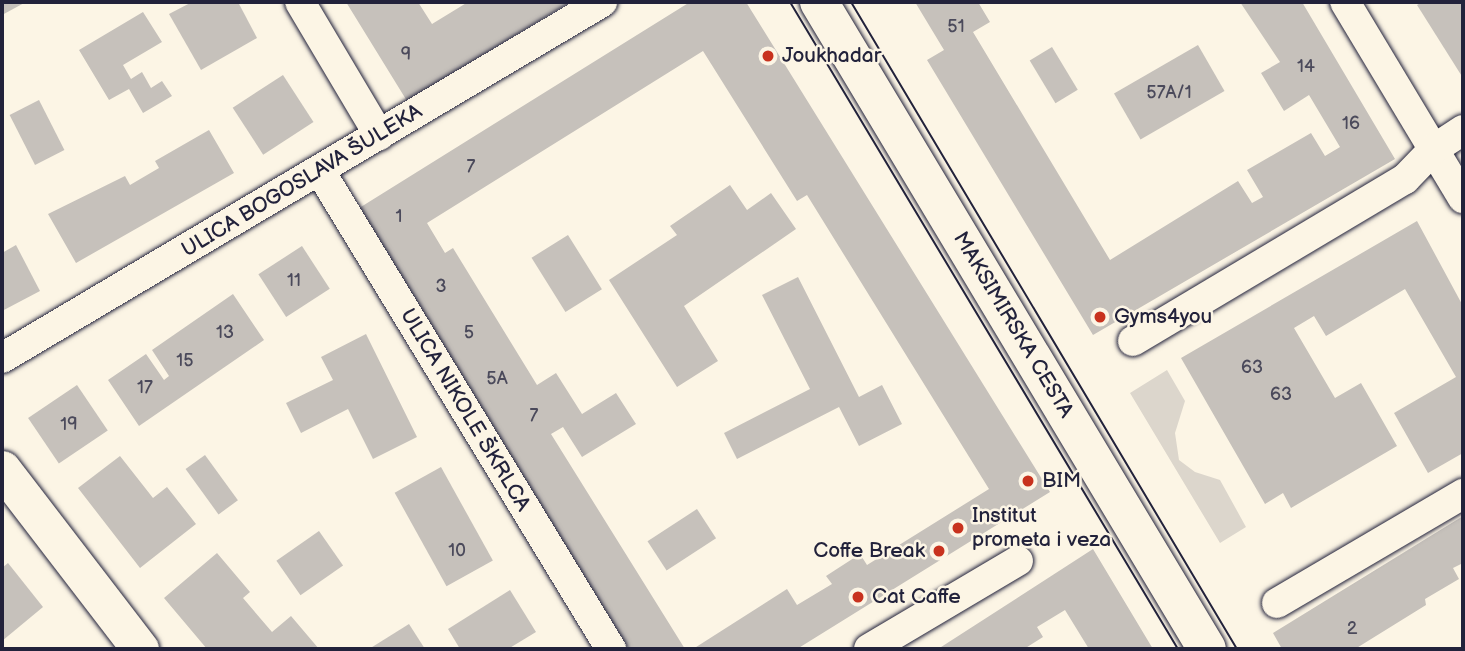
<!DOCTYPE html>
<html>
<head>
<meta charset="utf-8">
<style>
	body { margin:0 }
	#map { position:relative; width:1465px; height:651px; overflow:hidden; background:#fcf5e5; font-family:"Balsamiq Sans",sans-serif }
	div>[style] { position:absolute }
	.green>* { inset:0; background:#dcd6cc }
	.building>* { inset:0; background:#c6c1bb; transform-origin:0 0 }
	.roads { filter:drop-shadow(0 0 2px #22223b) drop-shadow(0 0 2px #22223b) }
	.minor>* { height:30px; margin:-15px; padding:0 15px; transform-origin:15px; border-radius:15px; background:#fcf5e5 }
	.tertiary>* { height:37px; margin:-18.5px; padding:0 18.5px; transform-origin:18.5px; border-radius:18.5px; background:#fcf5e5 }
	.secondary>* { height:38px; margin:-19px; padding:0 19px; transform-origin:19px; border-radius:19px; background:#fcf5e5 }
	.tram>* { height:2px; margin:-1px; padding:0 1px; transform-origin:1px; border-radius:1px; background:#22223b }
	.dots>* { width:19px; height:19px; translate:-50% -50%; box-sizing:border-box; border:4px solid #fcf5e5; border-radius:50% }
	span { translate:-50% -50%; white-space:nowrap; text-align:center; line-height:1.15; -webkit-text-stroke:5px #fcf5e5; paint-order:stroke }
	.number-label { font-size:18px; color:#4b4a5b }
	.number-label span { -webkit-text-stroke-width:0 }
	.poi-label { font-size:21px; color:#22223b }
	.left { translate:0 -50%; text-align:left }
	.right { translate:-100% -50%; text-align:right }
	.street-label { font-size:21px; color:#22223b }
	.frame { position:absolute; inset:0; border:4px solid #22223b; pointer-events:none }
</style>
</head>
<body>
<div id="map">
	<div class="green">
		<div style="clip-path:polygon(1167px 370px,1185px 401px,1175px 433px,1179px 460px,1195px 472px,1220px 480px,1246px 527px,1220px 543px,1130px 393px)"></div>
	</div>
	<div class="building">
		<div style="clip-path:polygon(2px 2px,26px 2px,2px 15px)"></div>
		<div style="clip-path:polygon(192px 2px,238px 2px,257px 38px,201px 70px,169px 14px)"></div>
		<div style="clip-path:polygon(346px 2px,418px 2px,432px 24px,468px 2px,570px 2px,407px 101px)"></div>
		<div style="clip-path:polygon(690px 2px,746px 2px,1050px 492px,797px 649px,693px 649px,787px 589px,797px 605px,832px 584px,826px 576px,860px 554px,867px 565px,989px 489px,807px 195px,797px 201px,703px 51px,427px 223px,445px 253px,453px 248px,537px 385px,556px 373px,582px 414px,616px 393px,636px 424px,582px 457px,563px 427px,551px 434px,685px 649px,629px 649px,356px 210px)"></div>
		<div style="clip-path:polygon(915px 2px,978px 2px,990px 22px,973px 32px,1110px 260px,1238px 181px,1252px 203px,1263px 197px,1247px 170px,1311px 133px,1325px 156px,1340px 147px,1309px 95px,1284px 111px,1261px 73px,1280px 62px,1240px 2px,1302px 2px,1395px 159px,1093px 335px,927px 60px,944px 50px)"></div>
		<div style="clip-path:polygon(1422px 2px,1463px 2px,1463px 78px,1417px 5px)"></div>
		<div style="clip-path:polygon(143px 12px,162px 42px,123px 65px,131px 79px,142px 72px,151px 88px,162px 81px,172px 96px,143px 113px,129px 89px,109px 100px,79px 50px)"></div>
		<div style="left:1198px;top:45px;width:53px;height:97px;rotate:60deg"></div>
		<div style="left:1052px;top:47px;width:50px;height:26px;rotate:59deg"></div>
		<div style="left:283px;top:75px;width:56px;height:60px;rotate:57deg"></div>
		<div style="left:39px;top:100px;width:56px;height:33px;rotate:63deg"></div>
		<div style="clip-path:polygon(209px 130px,234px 173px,76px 263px,48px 214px,125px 176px,130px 185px,159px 168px,155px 161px)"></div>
		<div style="clip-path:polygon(730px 185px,747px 210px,771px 193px,796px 229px,684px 306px,718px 361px,677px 387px,609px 280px,677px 235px,670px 226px)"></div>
		<div style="clip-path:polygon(1417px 221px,1463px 306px,1463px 453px,1428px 473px,1394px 413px,1456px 377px,1405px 289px,1326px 336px,1314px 316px,1294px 328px,1335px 398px,1361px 383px,1397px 446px,1291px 508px,1283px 493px,1265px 504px,1181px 358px)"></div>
		<div style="left:568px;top:235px;width:64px;height:43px;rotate:58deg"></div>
		<div style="clip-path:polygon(16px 245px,40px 291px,2px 311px,2px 253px)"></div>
		<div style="left:302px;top:246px;width:51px;height:52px;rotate:57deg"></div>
		<div style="clip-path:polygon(798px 277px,859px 397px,882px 385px,902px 424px,859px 446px,839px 407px,737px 459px,724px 433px,810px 389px,762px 295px)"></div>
		<div style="clip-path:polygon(233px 294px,264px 340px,139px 426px,108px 380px,146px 354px,164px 380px,169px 376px,152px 350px)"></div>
		<div style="clip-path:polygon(366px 334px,417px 437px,373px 459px,348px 409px,301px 433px,286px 403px,333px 380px,321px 357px)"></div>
		<div style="left:77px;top:385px;width:55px;height:59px;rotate:56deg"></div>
		<div style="left:205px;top:455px;width:56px;height:24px;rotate:54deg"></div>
		<div style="clip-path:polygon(120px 456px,153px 498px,167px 487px,196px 524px,140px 568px,78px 488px)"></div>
		<div style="left:441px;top:467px;width:107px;height:53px;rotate:61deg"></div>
		<div style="left:697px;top:509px;width:35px;height:59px;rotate:57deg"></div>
		<div style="clip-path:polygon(1463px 516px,1463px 568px,1461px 564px,1453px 568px,1459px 579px,1425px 599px,1426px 605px,1355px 649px,1282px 649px,1273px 633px)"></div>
		<div style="left:319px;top:531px;width:42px;height:52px;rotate:55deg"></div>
		<div style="clip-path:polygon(1093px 549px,1153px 649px,1089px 649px,1065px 610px,1037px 627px,1043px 637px,1024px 649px,938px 649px)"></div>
		<div style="clip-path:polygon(217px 553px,250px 592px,243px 598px,272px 632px,291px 616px,319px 649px,207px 649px,164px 598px)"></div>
		<div style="clip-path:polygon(8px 563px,43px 607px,2px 641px,2px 568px)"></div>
		<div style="clip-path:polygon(510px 590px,536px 632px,508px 649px,460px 649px,448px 629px)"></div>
		<div style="clip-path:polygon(409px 624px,425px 649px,369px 649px)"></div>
	</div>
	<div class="roads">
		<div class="minor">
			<div style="left:300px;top:2px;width:155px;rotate:59.3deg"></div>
			<div style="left:1345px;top:2px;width:229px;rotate:59deg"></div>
			<div style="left:320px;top:171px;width:560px;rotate:58.67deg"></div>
			<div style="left:1133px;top:341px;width:317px;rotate:-30.8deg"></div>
			<div style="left:1405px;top:179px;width:42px;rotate:-46deg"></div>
			<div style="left:1434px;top:149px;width:35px;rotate:-33deg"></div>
			<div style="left:2px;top:358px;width:698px;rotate:-30.68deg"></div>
			<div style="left:1277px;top:603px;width:216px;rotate:-30.4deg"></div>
			<div style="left:869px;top:649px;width:173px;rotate:-30.6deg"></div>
		</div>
		<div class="tertiary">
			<div style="left:2px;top:469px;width:227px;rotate:52.5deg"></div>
		</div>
		<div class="secondary">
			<div style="left:819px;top:2px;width:754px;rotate:59.05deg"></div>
		</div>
	</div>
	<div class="tram">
		<div style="left:790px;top:2px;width:754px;rotate:59.05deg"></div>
		<div style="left:851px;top:2px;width:753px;rotate:59.18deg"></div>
	</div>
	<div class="dots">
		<div style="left:768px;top:56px;background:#c8321e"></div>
		<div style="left:1100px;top:317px;background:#c8321e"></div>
		<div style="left:1028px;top:481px;background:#c8321e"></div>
		<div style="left:958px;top:528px;background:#c8321e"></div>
		<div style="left:939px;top:551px;background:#c8321e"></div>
		<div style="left:858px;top:597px;background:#c8321e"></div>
	</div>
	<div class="number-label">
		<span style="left:956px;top:27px">51</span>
		<span style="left:406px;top:55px">9</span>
		<span style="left:1306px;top:67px">14</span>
		<span style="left:1169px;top:93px">57A/1</span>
		<span style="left:1351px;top:124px">16</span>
		<span style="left:471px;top:167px">7</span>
		<span style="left:399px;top:217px">1</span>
		<span style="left:294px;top:281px">11</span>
		<span style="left:441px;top:287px">3</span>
		<span style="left:225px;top:333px">13</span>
		<span style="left:469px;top:333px">5</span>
		<span style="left:185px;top:361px">15</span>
		<span style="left:1252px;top:368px">63</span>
		<span style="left:497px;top:379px">5A</span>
		<span style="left:145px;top:388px">17</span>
		<span style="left:1281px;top:395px">63</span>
		<span style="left:534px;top:416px">7</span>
		<span style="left:69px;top:425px">19</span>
		<span style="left:457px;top:551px">10</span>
		<span style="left:1352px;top:629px">2</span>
	</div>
	<div class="poi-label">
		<span class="left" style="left:782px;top:56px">Joukhadar</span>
		<span class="left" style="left:1114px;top:317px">Gyms4you</span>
		<span class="left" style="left:1042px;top:481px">BIM</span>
		<span class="left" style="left:972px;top:528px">Institut<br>prometa i veza</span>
		<span class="right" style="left:925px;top:551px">Coffe Break</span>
		<span class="left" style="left:872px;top:597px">Cat Caffe</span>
	</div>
	<div class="street-label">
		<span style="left:302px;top:181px;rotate:-31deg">ULICA BOGOSLAVA ŠULEKA</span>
		<span style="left:1013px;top:325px;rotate:59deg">MAKSIMIRSKA CESTA</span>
		<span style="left:465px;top:410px;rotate:59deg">ULICA NIKOLE ŠKRLCA</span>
	</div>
	<div class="frame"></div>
</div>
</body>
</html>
